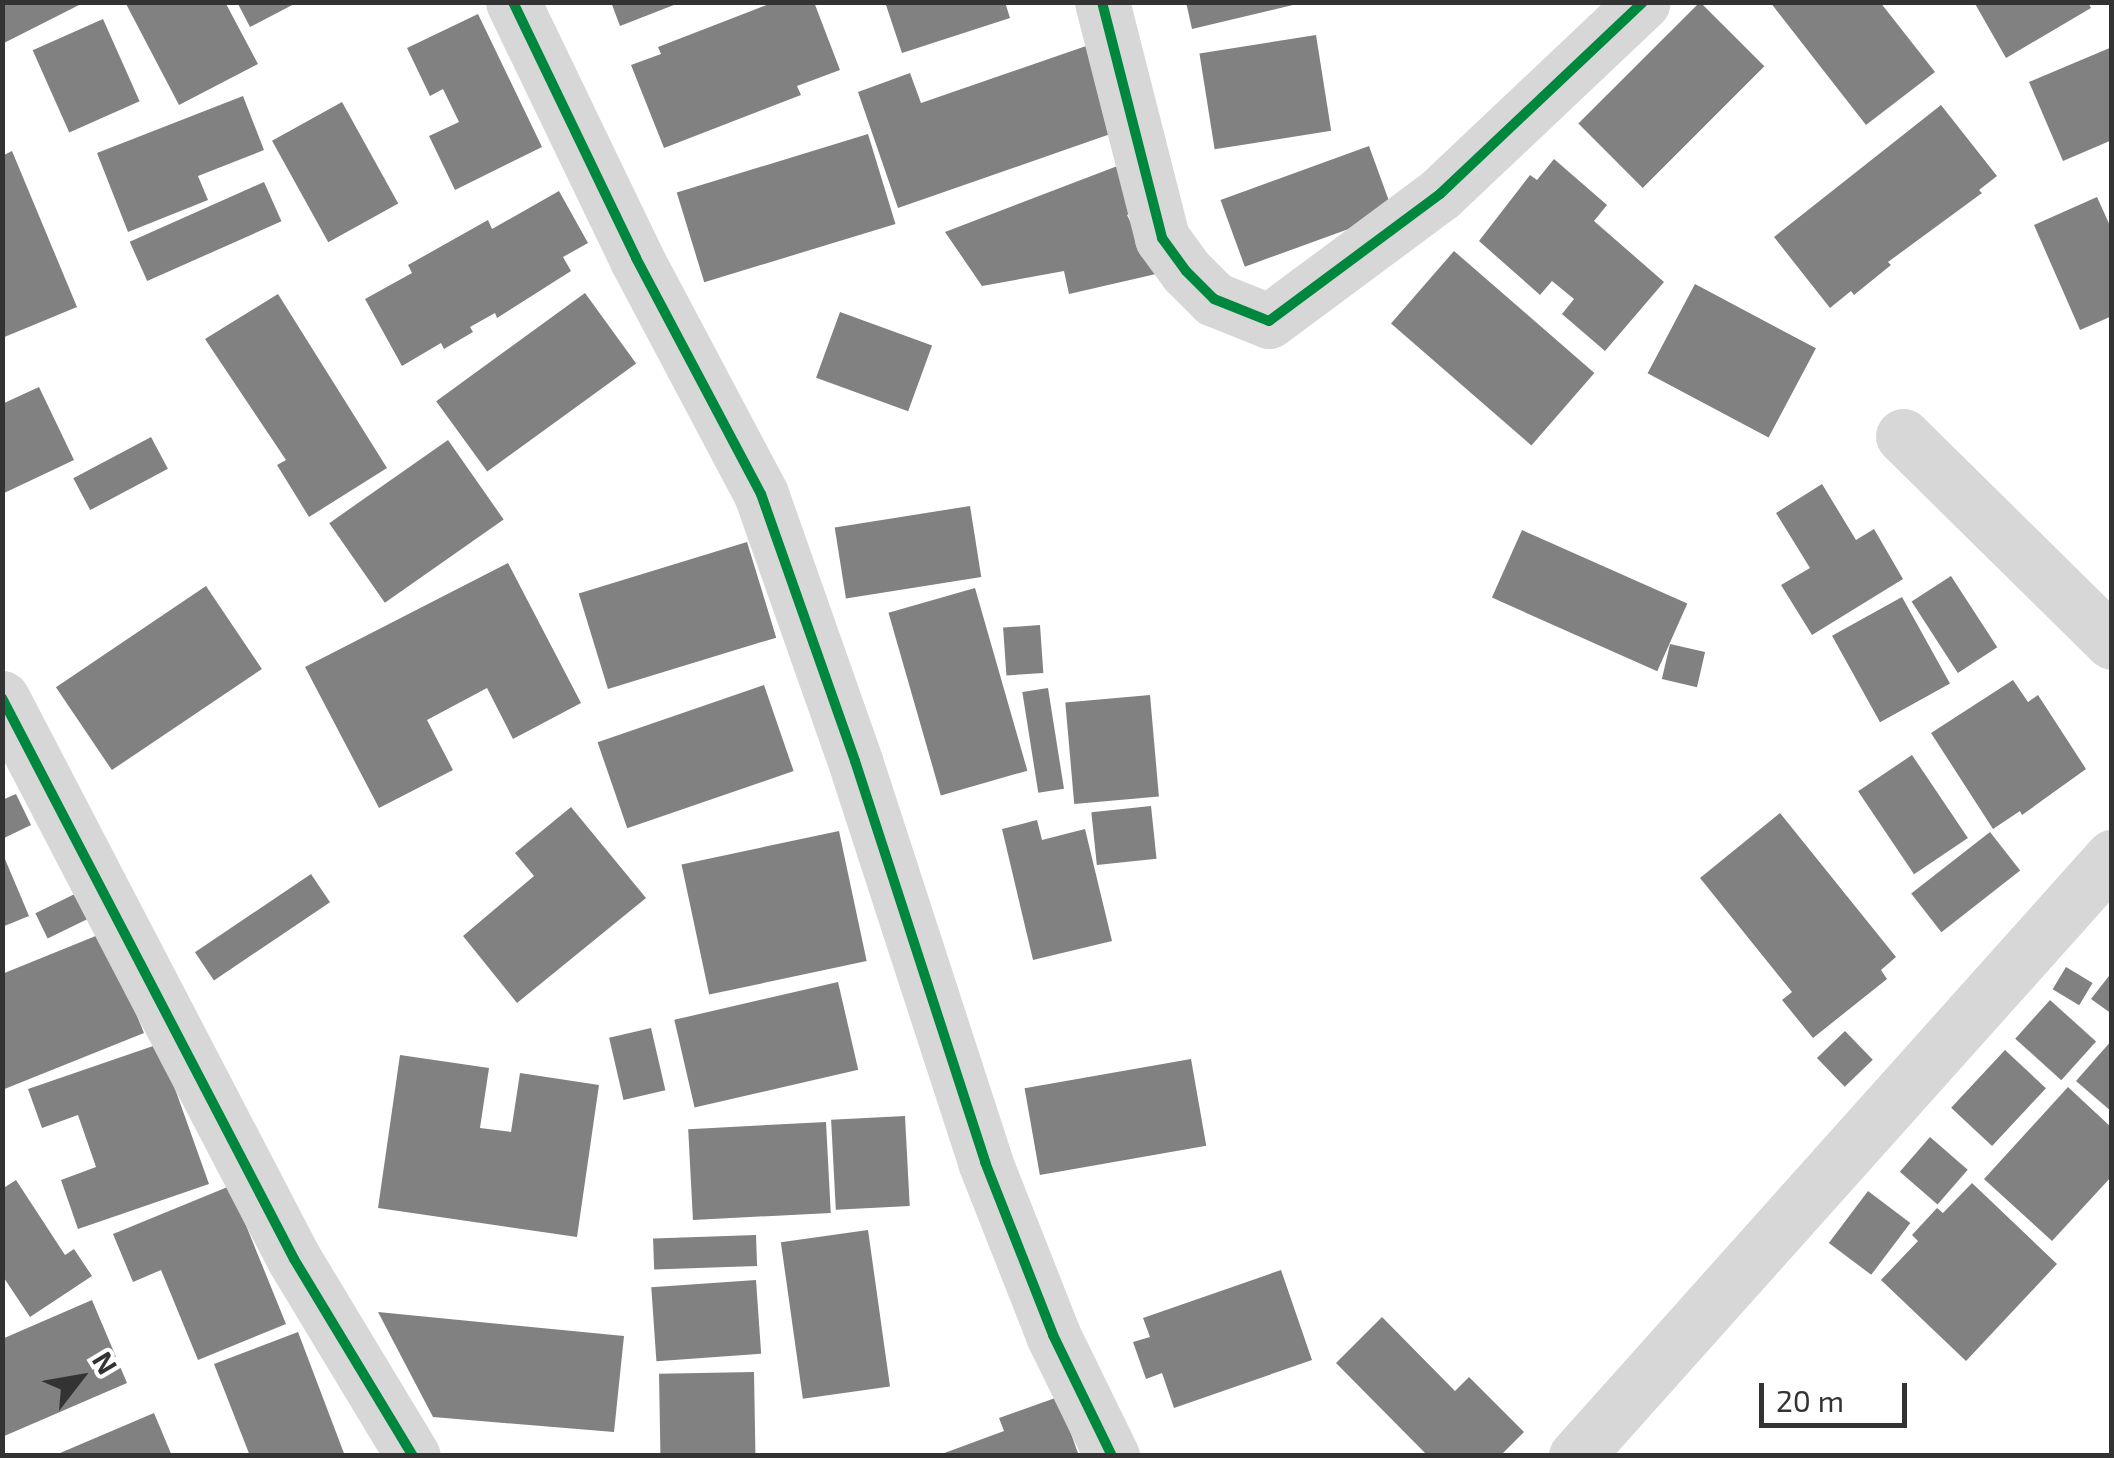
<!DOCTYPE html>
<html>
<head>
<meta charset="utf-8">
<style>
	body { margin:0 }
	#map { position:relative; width:2114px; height:1458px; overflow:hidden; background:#fff; font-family:"Exo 2",sans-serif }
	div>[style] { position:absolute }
	.building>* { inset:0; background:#818181; transform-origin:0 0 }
	.minor>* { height:55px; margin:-27.5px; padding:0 27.5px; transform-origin:27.5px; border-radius:27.5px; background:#d7d7d7 }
	.cycleway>* { height:10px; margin:-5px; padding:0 5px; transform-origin:5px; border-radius:5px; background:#00873e }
	span { translate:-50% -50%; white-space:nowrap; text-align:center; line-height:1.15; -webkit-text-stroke:10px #fff; paint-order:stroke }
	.frame { position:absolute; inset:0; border:5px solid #333; pointer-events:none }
	.north { position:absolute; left:30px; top:1328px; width:100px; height:100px; -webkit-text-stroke:8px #fff; paint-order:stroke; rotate:59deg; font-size:28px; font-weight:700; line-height:40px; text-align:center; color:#333 }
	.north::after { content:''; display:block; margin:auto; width:35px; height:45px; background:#333; clip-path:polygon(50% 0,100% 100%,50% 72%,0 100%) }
	.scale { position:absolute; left:1759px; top:1383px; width:148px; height:45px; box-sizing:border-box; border:5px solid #333; border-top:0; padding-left:12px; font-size:30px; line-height:35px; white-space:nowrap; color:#333; -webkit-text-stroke:8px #fff; paint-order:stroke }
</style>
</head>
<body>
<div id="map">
	<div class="building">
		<div style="clip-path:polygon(2px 2px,85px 2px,2px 44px)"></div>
		<div style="clip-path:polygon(125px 2px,225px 2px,258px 64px,179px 105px)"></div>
		<div style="clip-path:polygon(237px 2px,298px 2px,250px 27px)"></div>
		<div style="clip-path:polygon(611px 2px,679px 2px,679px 3px,620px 26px)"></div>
		<div style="clip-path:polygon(774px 2px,814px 2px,840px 70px,797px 86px,801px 95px,664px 148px,631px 65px,661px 54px,658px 47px)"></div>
		<div style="clip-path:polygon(885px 2px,1005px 2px,1010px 18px,902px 53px)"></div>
		<div style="clip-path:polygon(1186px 2px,1297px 2px,1297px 4px,1192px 29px)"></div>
		<div style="left:1700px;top:2px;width:91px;height:172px;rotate:45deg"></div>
		<div style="clip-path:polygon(1770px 2px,1880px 2px,1935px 72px,1866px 125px)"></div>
		<div style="clip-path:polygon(1974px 2px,2088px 2px,2091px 8px,2006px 58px)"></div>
		<div style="clip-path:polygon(478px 14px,542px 147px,455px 190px,429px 136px,459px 122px,443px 89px,430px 96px,407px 48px)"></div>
		<div style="left:103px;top:19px;width:90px;height:77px;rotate:66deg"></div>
		<div style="left:1316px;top:35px;width:97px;height:118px;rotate:81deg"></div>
		<div style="clip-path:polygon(1089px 45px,1119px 131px,898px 208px,858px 92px,910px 73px,921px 103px)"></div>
		<div style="clip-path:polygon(2112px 47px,2112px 140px,2063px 161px,2029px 82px)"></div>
		<div style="clip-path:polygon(243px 96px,264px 150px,198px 176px,208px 200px,128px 232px,97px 153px)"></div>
		<div style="left:342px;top:102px;width:116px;height:80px;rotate:61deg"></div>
		<div style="clip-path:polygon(1941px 105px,1997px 176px,1979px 190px,1982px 193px,1888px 262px,1891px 265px,1854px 295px,1851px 291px,1830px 308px,1774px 237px)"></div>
		<div style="left:868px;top:134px;width:94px;height:200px;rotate:73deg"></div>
		<div style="left:1369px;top:146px;width:71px;height:158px;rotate:70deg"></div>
		<div style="clip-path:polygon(12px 151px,77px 307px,2px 338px,2px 156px)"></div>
		<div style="clip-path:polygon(1554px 159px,1607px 205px,1594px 221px,1664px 282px,1605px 351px,1562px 314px,1574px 299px,1552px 281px,1540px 295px,1479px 241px,1530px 175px,1537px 180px)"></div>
		<div style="clip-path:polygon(1120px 165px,1139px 210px,1127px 215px,1156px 274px,1069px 294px,1064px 271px,982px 286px,945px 232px)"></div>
		<div style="left:264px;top:182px;width:43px;height:147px;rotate:66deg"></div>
		<div style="clip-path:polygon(559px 191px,588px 243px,563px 257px,571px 271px,497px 318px,495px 313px,470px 327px,473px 332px,444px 349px,441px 343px,402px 366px,365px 299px,412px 273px,408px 265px,488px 220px,492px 229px)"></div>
		<div style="clip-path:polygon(2097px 197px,2112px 230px,2112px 316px,2080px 330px,2034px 225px)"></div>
		<div style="left:1454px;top:251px;width:186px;height:96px;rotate:41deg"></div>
		<div style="left:1695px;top:284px;width:137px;height:101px;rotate:28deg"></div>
		<div style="left:585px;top:293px;width:87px;height:184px;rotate:54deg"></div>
		<div style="clip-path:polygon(278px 294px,387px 468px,309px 517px,277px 465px,286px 460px,205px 339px)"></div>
		<div style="left:840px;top:312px;width:98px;height:70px;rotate:20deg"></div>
		<div style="clip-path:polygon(39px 387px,74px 460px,2px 494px,2px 404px)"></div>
		<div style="left:151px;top:437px;width:36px;height:88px;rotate:62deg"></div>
		<div style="left:448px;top:440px;width:97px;height:145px;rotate:55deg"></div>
		<div style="clip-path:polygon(1822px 484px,1856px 540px,1874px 529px,1903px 579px,1812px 635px,1781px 585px,1810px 568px,1776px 513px)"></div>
		<div style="left:970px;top:506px;width:72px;height:137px;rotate:81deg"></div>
		<div style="left:1522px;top:530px;width:181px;height:74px;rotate:24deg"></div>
		<div style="left:747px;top:542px;width:100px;height:176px;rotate:73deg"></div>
		<div style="clip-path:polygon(508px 563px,581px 703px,513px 739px,487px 688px,427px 720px,453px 770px,379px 808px,305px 667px)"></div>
		<div style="left:1951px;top:576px;width:85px;height:47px;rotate:57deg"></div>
		<div style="left:206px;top:586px;width:100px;height:181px;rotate:56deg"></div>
		<div style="left:975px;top:588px;width:190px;height:90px;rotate:74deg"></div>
		<div style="left:1902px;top:597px;width:99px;height:80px;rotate:61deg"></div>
		<div style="left:1040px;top:625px;width:48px;height:37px;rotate:86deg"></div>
		<div style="left:1670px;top:644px;width:36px;height:36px;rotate:13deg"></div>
		<div style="clip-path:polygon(2013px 680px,2028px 702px,2038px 695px,2086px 769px,2022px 815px,2020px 811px,1993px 829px,1931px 733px)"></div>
		<div style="left:764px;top:685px;width:91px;height:176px;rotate:71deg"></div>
		<div style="left:1048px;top:688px;width:102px;height:26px;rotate:81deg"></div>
		<div style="left:1150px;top:695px;width:102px;height:85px;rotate:85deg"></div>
		<div style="left:1912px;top:755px;width:100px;height:65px;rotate:56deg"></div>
		<div style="clip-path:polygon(16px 794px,31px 825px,2px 839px,2px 800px)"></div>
		<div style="left:1151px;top:806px;width:53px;height:60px;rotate:84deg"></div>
		<div style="clip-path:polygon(571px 807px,646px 898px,517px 1003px,463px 936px,534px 876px,515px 853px)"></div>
		<div style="clip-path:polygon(1780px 813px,1896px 957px,1881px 970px,1887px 979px,1813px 1038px,1782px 1000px,1792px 992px,1700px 878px)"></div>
		<div style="clip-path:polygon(1037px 820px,1042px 840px,1085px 829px,1112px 941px,1033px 960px,1002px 829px)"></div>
		<div style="left:839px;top:831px;width:133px;height:161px;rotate:78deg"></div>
		<div style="left:1990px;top:832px;width:49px;height:100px;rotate:52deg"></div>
		<div style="clip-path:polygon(2px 852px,29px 916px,2px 927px)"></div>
		<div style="left:311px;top:874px;width:34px;height:140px;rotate:56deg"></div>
		<div style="left:83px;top:890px;width:28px;height:53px;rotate:64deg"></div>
		<div style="clip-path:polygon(103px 933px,144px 1033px,2px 1090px,2px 974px)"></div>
		<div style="left:2066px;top:967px;width:31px;height:26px;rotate:31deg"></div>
		<div style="clip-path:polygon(2112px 972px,2112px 1014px,2091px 999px)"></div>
		<div style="left:838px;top:982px;width:90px;height:168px;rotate:77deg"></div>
		<div style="left:2050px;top:1000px;width:62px;height:52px;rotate:42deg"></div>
		<div style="left:651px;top:1028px;width:64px;height:43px;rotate:77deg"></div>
		<div style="left:1845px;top:1031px;width:40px;height:39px;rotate:46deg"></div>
		<div style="clip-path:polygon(2112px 1040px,2112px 1112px,2076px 1081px)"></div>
		<div style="clip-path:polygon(159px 1044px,209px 1184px,78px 1229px,61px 1180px,96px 1167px,78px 1115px,42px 1128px,28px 1089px)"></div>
		<div style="left:2005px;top:1050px;width:56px;height:79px;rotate:43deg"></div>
		<div style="clip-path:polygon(400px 1055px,489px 1068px,480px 1128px,511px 1132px,520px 1073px,599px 1085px,577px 1237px,378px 1208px)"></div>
		<div style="left:1191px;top:1059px;width:88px;height:169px;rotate:80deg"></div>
		<div style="clip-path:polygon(2068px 1087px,2112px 1128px,2112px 1176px,2052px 1241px,1984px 1179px)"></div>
		<div style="left:905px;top:1116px;width:90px;height:74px;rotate:87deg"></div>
		<div style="left:826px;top:1122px;width:91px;height:138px;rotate:87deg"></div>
		<div style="left:1930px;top:1137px;width:50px;height:46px;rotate:41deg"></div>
		<div style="clip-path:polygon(16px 1180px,65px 1255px,74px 1249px,92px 1276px,30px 1317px,2px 1275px,2px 1189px)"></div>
		<div style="clip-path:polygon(1972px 1183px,2057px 1264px,1966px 1361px,1881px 1280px,1918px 1241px,1912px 1235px,1937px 1208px,1943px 1213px)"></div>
		<div style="clip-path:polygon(230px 1186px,286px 1324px,198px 1360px,161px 1270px,133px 1282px,113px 1234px)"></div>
		<div style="left:1868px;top:1191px;width:53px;height:65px;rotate:37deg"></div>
		<div style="left:868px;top:1230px;width:158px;height:88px;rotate:82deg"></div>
		<div style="left:756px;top:1235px;width:31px;height:103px;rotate:88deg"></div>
		<div style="clip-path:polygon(1281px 1270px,1312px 1360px,1174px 1408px,1162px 1373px,1146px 1379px,1133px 1342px,1150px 1337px,1143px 1318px)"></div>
		<div style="left:756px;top:1280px;width:74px;height:105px;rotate:86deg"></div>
		<div style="clip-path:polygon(92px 1300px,127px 1383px,2px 1437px,2px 1339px)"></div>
		<div style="clip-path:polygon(378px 1312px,624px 1336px,614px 1432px,433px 1417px)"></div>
		<div style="clip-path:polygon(1382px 1317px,1455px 1391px,1469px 1377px,1524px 1432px,1500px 1456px,1428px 1456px,1336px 1363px)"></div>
		<div style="clip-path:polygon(298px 1332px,345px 1456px,250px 1456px,214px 1364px)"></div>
		<div style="left:754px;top:1372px;width:84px;height:95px;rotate:89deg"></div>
		<div style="clip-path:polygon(1058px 1397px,1079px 1456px,939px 1455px,1004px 1431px,999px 1418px)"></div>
		<div style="clip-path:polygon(154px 1413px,172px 1456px,53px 1456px)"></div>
	</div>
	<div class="minor">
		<div style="left:513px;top:2px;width:284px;rotate:64.3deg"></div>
		<div style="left:636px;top:258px;width:267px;rotate:62.1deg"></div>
		<div style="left:761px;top:494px;width:283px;rotate:70.6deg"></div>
		<div style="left:855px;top:761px;width:422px;rotate:72deg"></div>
		<div style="left:985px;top:1162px;width:186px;rotate:68.5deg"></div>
		<div style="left:1053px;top:1335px;width:135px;rotate:64deg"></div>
		<div style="left:1102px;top:2px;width:244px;rotate:75.7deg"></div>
		<div style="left:1162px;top:238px;width:41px;rotate:54deg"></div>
		<div style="left:1186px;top:271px;width:40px;rotate:45deg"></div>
		<div style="left:1214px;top:299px;width:59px;rotate:21.8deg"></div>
		<div style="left:1269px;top:321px;width:213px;rotate:-36.6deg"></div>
		<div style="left:1440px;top:194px;width:279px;rotate:-43.4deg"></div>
		<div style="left:1903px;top:436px;width:293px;rotate:44.6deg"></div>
		<div style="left:2px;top:698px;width:632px;rotate:62.5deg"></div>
		<div style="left:294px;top:1259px;width:230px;rotate:58.9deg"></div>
		<div style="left:1576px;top:1456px;width:804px;rotate:-48.18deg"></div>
	</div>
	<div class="cycleway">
		<div style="left:513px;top:2px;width:284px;rotate:64.3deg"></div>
		<div style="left:636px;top:258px;width:267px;rotate:62.1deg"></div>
		<div style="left:761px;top:494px;width:283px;rotate:70.6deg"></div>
		<div style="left:855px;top:761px;width:422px;rotate:72deg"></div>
		<div style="left:985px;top:1162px;width:186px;rotate:68.5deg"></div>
		<div style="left:1053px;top:1335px;width:135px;rotate:64deg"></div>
		<div style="left:1102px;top:2px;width:244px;rotate:75.7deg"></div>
		<div style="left:1162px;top:238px;width:41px;rotate:54deg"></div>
		<div style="left:1186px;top:271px;width:40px;rotate:45deg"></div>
		<div style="left:1214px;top:299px;width:59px;rotate:21.8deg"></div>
		<div style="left:1269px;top:321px;width:213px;rotate:-36.6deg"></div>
		<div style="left:1440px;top:194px;width:279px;rotate:-43.4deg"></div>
		<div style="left:2px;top:698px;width:632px;rotate:62.5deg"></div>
		<div style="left:294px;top:1259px;width:230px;rotate:58.9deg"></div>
	</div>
	<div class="frame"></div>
	<div class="north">N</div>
	<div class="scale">20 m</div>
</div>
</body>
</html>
